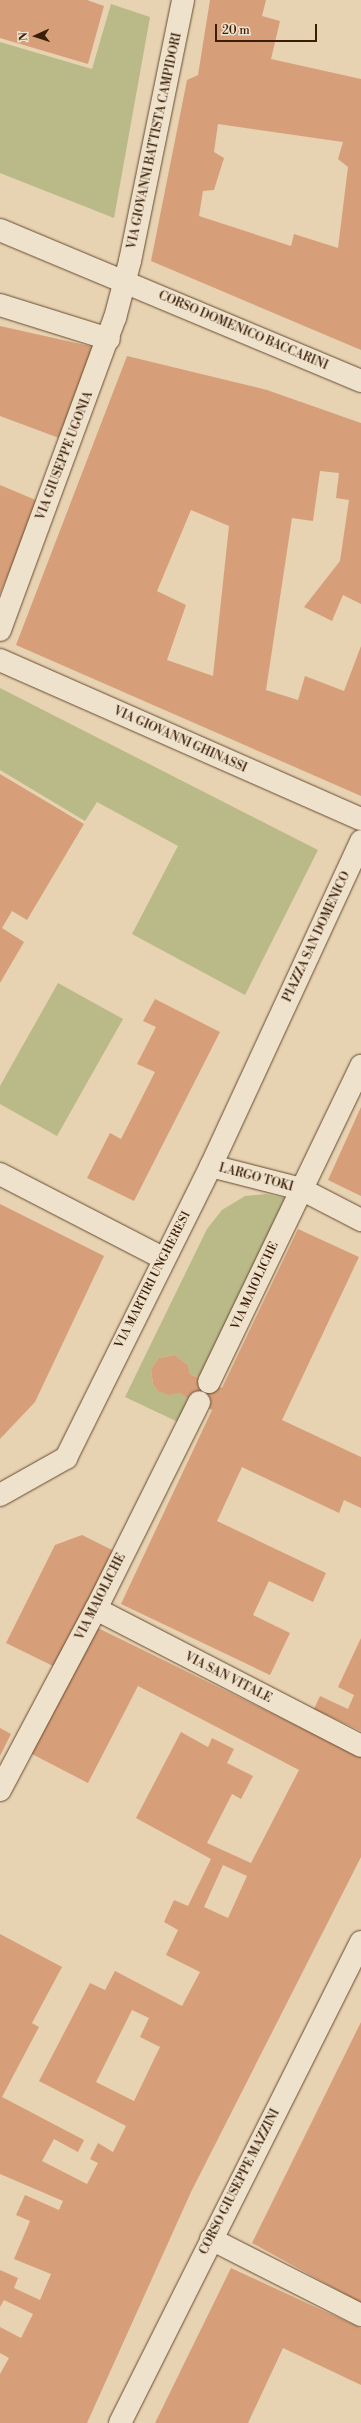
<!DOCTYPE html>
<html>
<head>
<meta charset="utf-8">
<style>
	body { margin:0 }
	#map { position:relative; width:361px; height:2423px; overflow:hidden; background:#e7d2b1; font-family:"Libre Bodoni",serif }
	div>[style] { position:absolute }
	.green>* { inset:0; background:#baba88 }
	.building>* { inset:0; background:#d79f79 }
	.roads { filter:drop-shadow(0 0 1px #664b32) drop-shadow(0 0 1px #664b32) }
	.minor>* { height:22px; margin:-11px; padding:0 11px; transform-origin:11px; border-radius:11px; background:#efe2cc }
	span { translate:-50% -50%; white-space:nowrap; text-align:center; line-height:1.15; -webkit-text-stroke:3.5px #efe2cc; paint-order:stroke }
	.street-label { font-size:12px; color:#3b1e08 }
	.north { position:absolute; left:16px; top:16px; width:40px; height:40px; -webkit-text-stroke:3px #efe2cc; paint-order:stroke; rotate:267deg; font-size:11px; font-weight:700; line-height:16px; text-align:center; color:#3b1e08 }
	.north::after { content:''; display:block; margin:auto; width:14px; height:18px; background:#3b1e08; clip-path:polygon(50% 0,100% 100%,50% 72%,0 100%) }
	.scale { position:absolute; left:215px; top:24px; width:102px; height:18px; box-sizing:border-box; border:2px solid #3b1e08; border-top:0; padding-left:5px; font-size:12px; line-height:14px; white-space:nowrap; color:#3b1e08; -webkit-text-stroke:3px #efe2cc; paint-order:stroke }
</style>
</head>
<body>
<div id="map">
	<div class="green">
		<div style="clip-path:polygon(111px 4px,150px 17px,114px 218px,0 173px,0 42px,92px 69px)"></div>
		<div style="clip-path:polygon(0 688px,318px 850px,245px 995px,132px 934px,178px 846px,97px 802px,85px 821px,0 770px)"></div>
		<div style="clip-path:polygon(58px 983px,123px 1019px,57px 1136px,0 1104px,0 1086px)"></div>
		<div style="clip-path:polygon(266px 1194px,285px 1198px,200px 1378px,190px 1374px,188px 1365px,175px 1355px,159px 1358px,151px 1369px,153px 1384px,158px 1391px,179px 1393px,190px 1398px,178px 1422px,125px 1397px,207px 1229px,222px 1210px,245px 1196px)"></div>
	</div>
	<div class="building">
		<div style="clip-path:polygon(0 0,87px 0,104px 6px,88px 64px,0 38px)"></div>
		<div style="clip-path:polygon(evenodd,210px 0,266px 0,262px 16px,280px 21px,271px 59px,361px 79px,361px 350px,151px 261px,187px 80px,198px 75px,210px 0,218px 124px,343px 142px,338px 159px,348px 167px,338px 248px,294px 234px,291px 246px,199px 216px,203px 191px,214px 190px,224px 158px,214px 152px,218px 124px)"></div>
		<div style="clip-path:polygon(0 326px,94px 347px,59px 438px,0 416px)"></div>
		<div style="clip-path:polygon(evenodd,127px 356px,267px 390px,361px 423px,361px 604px,343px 595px,332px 621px,304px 607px,340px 561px,349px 500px,336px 498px,339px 473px,320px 471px,313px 521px,292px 518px,266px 690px,298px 700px,305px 676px,344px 691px,361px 646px,361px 796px,16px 645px,127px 356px,191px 510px,229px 526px,213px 676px,167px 660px,186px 605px,157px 591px,191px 510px)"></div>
		<div style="clip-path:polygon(0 485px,38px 501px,0 594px)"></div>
		<div style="clip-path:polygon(0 774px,84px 824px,27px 920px,12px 911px,2px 928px,24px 942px,0 983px)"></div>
		<div style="clip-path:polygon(155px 999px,220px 1032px,134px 1201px,87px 1178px,110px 1133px,121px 1139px,155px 1072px,137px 1064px,156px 1027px,143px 1021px)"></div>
		<div style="clip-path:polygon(361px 1107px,361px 1196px,328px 1180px)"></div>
		<div style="clip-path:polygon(0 1204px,104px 1256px,35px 1402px,0 1439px)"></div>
		<div style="clip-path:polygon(298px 1229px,359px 1257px,282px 1420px,361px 1457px,361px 1508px,344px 1500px,339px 1513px,242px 1467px,217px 1521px,326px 1573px,313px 1602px,269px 1581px,253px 1615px,290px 1633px,270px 1675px,121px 1604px,212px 1410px,179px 1393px,169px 1395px,158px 1391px,153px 1384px,151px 1369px,159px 1358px,175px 1355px,188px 1365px,190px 1374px,222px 1388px)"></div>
		<div style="clip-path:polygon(82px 1535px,116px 1552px,57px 1668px,6px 1643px,55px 1545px)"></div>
		<div style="clip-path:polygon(evenodd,96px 1627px,361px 1757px,361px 1857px,191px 2192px,87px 2423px,0 2423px,0 2374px,9px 2358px,0 2353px,0 2327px,21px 2338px,33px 2314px,4px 2300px,0 2307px,0 2270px,18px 2278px,14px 2288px,40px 2300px,51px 2274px,14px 2259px,30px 2221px,16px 2215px,25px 2195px,59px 2210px,63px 2201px,0 2174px,0 1934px,62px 1967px,32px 2023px,39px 2027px,2px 2097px,84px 2140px,78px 2152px,54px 2139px,42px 2161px,87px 2184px,98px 2163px,90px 2159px,98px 2143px,113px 2152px,126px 2126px,39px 2081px,90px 1983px,105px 1990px,115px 1971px,182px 2006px,200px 1972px,166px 1955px,178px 1930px,164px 1922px,174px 1900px,188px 1906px,211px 1859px,136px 1818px,181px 1732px,208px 1747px,212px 1738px,234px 1749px,227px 1763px,253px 1776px,241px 1799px,232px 1794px,207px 1843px,251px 1863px,299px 1770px,138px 1686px,88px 1783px,30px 1753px,96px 1627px,223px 1865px,247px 1876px,228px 1918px,204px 1907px,223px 1865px,96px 1627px,132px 2010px,149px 2018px,140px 2037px,160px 2047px,134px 2101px,96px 2082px,132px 2010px)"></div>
		<div style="clip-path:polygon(361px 1638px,361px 1731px,314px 1709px,320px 1696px,348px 1709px,354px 1695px,338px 1687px)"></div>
		<div style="clip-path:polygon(0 1728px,11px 1734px,0 1756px)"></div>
		<div style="clip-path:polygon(361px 2022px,361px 2303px,252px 2243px)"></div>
		<div style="clip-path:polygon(231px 2268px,361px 2328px,361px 2385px,283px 2348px,248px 2423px,155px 2423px)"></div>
	</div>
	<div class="roads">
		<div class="minor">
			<div style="left:0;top:230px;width:391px;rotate:22.7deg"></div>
			<div style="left:0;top:305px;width:114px;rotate:17.3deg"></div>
			<div style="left:0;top:630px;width:333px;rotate:-69.8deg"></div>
			<div style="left:115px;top:318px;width:59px;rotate:-75.3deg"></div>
			<div style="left:130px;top:261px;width:266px;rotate:-78.5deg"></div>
			<div style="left:0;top:660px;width:394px;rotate:23.8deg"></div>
			<div style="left:211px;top:1166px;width:93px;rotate:14.3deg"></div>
			<div style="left:301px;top:1189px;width:68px;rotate:27.3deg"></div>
			<div style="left:0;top:1174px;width:183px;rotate:27.3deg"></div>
			<div style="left:209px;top:1382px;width:351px;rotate:-64.3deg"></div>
			<div style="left:0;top:1495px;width:76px;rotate:-29.3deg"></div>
			<div style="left:66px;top:1458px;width:326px;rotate:-63.6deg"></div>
			<div style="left:211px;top:1166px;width:358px;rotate:-65.2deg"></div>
			<div style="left:96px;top:1609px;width:298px;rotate:27.3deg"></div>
			<div style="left:0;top:1790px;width:205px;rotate:-62.1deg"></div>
			<div style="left:96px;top:1609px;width:231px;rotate:-63.5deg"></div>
			<div style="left:211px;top:2239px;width:168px;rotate:26.9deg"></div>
			<div style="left:120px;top:2423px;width:538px;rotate:-63.39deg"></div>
		</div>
	</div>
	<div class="street-label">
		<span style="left:155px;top:141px;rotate:-78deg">VIA GIOVANNI BATTISTA CAMPIDORI</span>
		<span style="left:243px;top:331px;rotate:23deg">CORSO DOMENICO BACCARINI</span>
		<span style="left:65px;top:456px;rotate:-69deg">VIA GIUSEPPE UGONIA</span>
		<span style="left:180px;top:740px;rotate:24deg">VIA GIOVANNI GHINASSI</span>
		<span style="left:317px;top:937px;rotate:-65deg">PIAZZA SAN DOMENICO</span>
		<span style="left:256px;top:1178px;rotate:15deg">LARGO TOKI</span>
		<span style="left:153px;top:1280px;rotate:-63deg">VIA MARTIRI UNGHERESI</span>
		<span style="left:255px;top:1286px;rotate:-65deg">VIA MAIOLICHE</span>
		<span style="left:101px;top:1597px;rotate:-63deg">VIA MAIOLICHE</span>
		<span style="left:228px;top:1678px;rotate:27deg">VIA SAN VITALE</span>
		<span style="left:240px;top:2182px;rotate:-63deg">CORSO GIUSEPPE MAZZINI</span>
	</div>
	<div class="north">N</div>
	<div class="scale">20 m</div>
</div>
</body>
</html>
